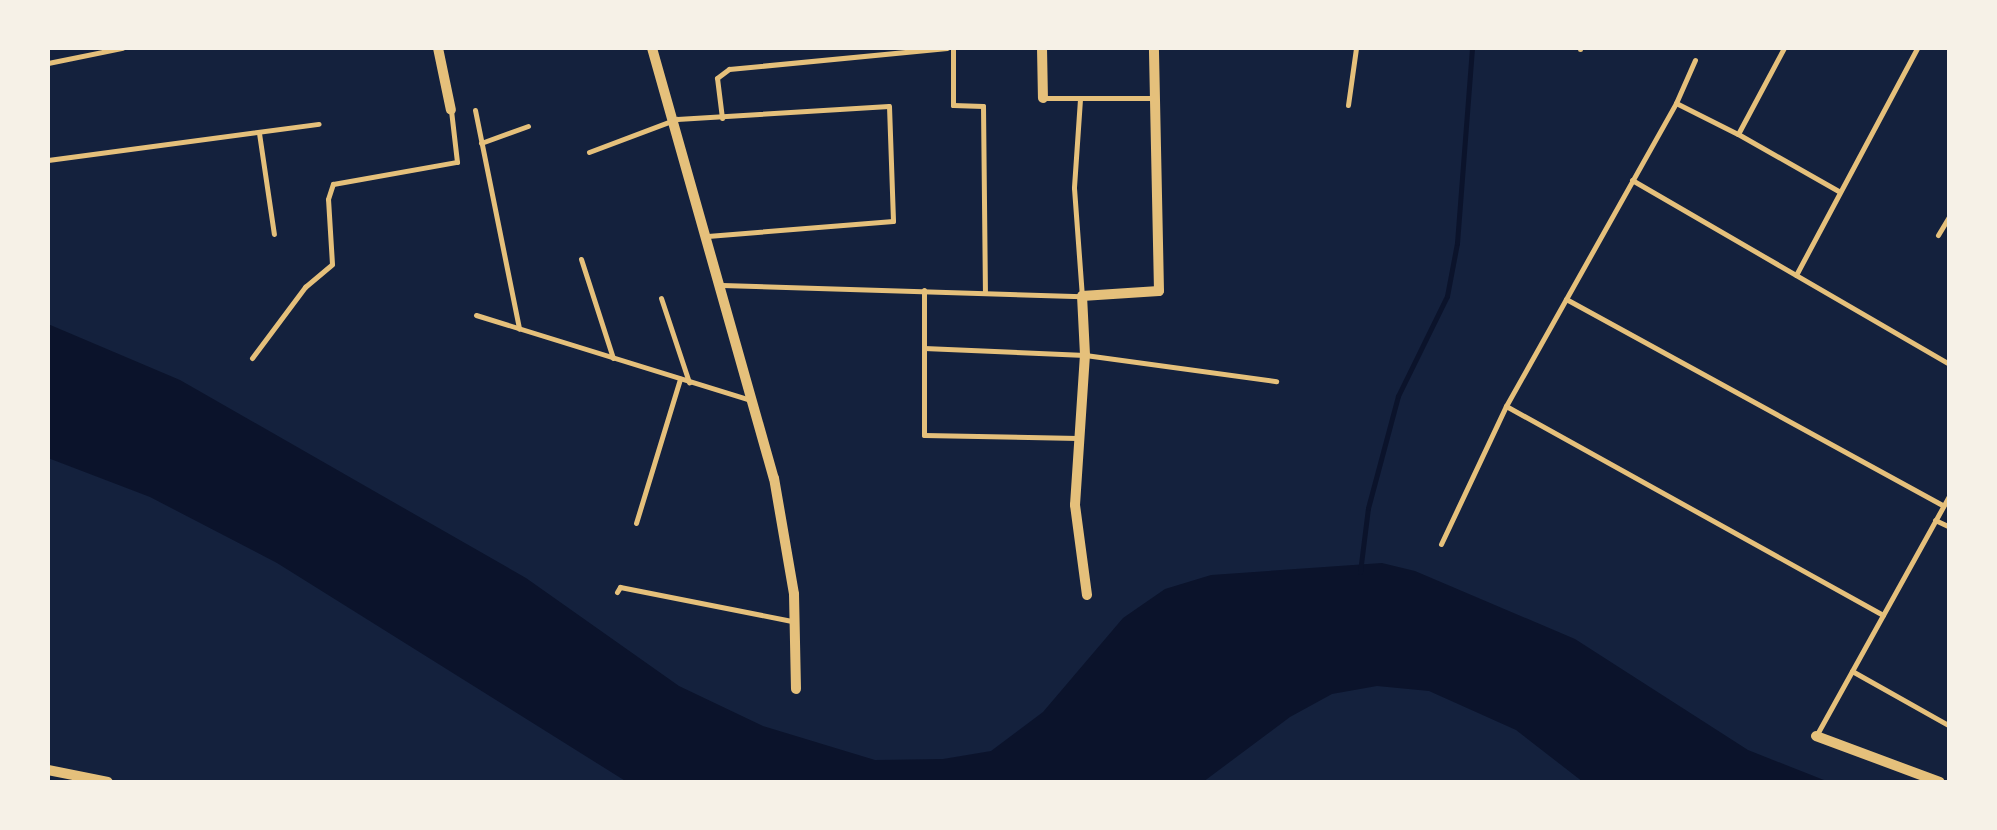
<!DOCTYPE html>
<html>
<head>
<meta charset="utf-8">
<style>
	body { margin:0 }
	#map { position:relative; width:1997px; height:830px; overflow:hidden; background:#14213d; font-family:"Space Grotesk",sans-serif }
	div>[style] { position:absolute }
	.water>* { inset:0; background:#0b132b }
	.stream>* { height:5px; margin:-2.5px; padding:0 2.5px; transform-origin:2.5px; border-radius:2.5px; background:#0b132b }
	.service>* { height:5px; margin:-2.5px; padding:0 2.5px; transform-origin:2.5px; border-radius:2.5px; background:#e5c07b }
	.minor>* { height:10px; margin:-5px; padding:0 5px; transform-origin:5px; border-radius:5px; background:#e5c07b }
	span { translate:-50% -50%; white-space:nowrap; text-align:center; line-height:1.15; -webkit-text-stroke:9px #f6f1e7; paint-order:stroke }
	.frame { position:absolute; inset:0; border:50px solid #f6f1e7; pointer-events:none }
</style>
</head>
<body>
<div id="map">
	<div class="water">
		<div style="clip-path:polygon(48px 324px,180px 380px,526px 578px,679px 686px,763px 726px,875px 760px,943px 759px,991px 751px,1043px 712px,1123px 618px,1165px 589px,1211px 575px,1382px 563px,1415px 571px,1575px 639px,1748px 750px,1829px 782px,1583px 782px,1516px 730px,1429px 691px,1377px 686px,1332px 694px,1290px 717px,1203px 782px,627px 782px,277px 563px,150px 497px,48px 458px)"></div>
	</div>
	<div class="stream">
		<div style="left:1360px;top:572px;width:64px;rotate:-82.9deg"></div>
		<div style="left:1368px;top:508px;width:116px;rotate:-75deg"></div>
		<div style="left:1398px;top:396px;width:111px;rotate:-63.9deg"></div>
		<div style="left:1447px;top:296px;width:54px;rotate:-79.3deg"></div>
		<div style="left:1457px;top:243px;width:196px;rotate:-85.6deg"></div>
	</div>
	<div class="service">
		<div style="left:953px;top:48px;width:57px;rotate:90deg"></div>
		<div style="left:953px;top:105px;width:30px;rotate:2deg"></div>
		<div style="left:983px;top:106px;width:185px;rotate:89.4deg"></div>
		<div style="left:1580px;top:48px;width:1px;rotate:90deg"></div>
		<div style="left:48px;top:63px;width:76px;rotate:-11.5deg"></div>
		<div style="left:1043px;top:98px;width:112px"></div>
		<div style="left:1080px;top:99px;width:89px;rotate:93.9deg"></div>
		<div style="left:1074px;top:188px;width:108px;rotate:85.8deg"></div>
		<div style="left:1676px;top:103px;width:47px;rotate:-66.2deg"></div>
		<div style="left:1348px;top:105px;width:58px;rotate:-82deg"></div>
		<div style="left:475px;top:110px;width:223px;rotate:78.6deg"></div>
		<div style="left:722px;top:118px;width:40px;rotate:-97.1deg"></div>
		<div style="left:717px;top:78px;width:15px;rotate:-37deg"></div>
		<div style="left:729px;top:69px;width:219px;rotate:-5.5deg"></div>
		<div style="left:259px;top:133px;width:102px;rotate:81.6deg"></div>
		<div style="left:1738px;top:134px;width:117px;rotate:29.6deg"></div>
		<div style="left:481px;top:143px;width:50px;rotate:-19.9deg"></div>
		<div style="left:589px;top:152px;width:94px;rotate:-20.6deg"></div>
		<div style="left:677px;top:119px;width:212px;rotate:-3.5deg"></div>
		<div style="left:889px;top:106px;width:115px;rotate:88deg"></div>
		<div style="left:893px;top:221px;width:186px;rotate:175.4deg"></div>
		<div style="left:48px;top:160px;width:273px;rotate:-7.6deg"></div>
		<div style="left:1632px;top:180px;width:367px;rotate:30.1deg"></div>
		<div style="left:1938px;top:235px;width:23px;rotate:-59deg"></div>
		<div style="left:581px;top:259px;width:104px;rotate:72.1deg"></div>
		<div style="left:1796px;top:275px;width:257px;rotate:-61.9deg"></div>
		<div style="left:722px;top:285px;width:360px;rotate:1.8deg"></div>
		<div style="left:924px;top:290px;width:145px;rotate:90deg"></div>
		<div style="left:924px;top:435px;width:154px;rotate:1.1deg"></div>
		<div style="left:661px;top:298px;width:89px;rotate:71.6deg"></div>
		<div style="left:1566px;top:299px;width:430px;rotate:28.7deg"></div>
		<div style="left:476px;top:315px;width:287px;rotate:17.2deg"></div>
		<div style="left:924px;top:348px;width:161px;rotate:2.5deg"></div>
		<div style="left:1085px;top:355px;width:193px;rotate:7.8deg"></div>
		<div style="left:252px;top:358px;width:89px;rotate:-53.3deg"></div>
		<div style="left:305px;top:287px;width:35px;rotate:-40deg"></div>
		<div style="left:332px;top:264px;width:65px;rotate:-93.5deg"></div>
		<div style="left:328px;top:199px;width:16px;rotate:-72deg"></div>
		<div style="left:333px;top:184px;width:126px;rotate:-10.1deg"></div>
		<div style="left:457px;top:162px;width:52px;rotate:-96.6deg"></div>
		<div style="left:1506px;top:406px;width:431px;rotate:29deg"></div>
		<div style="left:1935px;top:520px;width:17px;rotate:25deg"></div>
		<div style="left:636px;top:523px;width:151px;rotate:-73deg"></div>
		<div style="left:1441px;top:544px;width:153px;rotate:-64.8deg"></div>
		<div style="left:1506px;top:406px;width:347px;rotate:-60.7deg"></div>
		<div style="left:1676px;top:103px;width:69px;rotate:26.6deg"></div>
		<div style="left:1738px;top:134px;width:98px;rotate:-61.9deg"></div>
		<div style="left:617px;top:592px;width:6px;rotate:-59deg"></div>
		<div style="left:620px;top:587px;width:175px;rotate:11.2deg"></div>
		<div style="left:1852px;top:671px;width:112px;rotate:29.3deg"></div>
		<div style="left:1816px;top:736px;width:277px;rotate:-61deg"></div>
	</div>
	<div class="minor">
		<div style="left:438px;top:48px;width:63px;rotate:78.2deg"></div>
		<div style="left:652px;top:48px;width:447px;rotate:74.2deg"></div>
		<div style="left:774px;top:478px;width:118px;rotate:80.2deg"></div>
		<div style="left:794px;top:594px;width:95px;rotate:88.8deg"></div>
		<div style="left:1042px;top:48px;width:50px;rotate:88.9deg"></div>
		<div style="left:1087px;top:595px;width:91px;rotate:-97.6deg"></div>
		<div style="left:1075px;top:505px;width:150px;rotate:-86.2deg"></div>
		<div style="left:1085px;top:355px;width:59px;rotate:-92.9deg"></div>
		<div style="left:1082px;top:296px;width:77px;rotate:-3.7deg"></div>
		<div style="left:1159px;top:291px;width:243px;rotate:-91.2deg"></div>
		<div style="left:1816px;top:736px;width:132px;rotate:20.4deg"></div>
		<div style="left:48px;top:770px;width:61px;rotate:11.3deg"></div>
	</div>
	<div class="frame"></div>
</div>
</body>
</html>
